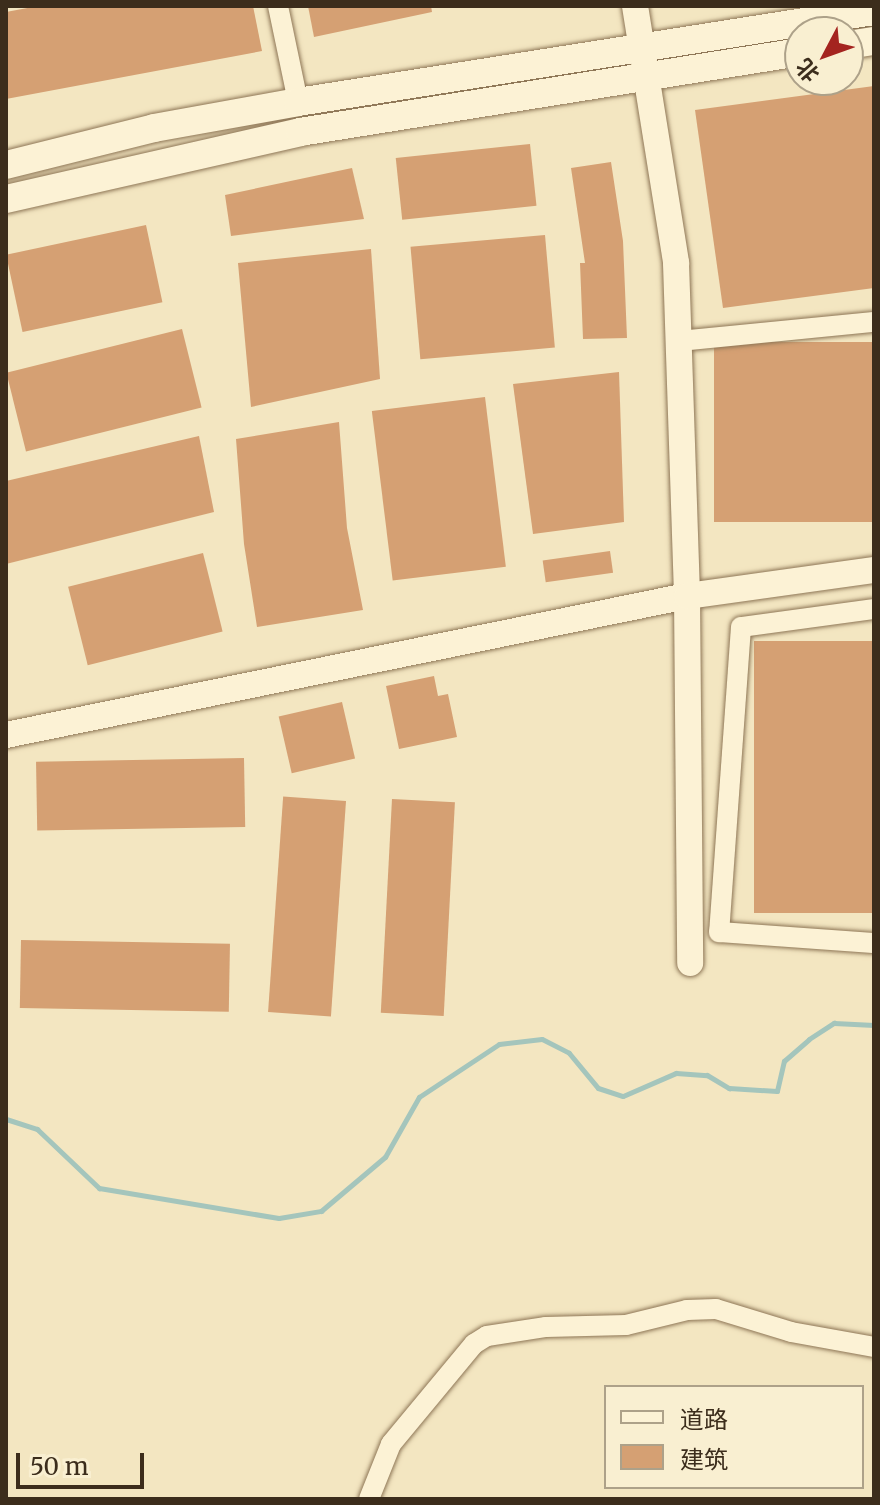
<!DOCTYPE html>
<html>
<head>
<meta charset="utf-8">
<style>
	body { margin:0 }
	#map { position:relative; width:880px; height:1505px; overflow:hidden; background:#f3e6c1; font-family:Merriweather,"Noto Sans SC",serif }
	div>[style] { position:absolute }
	.stream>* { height:5px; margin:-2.5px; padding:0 2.5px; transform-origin:2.5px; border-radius:2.5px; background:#a4c5bc }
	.building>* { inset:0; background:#d5a073; transform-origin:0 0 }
	.roads { filter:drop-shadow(0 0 2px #8e7656) drop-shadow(0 0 2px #8e7656) }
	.minor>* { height:20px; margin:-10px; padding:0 10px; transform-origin:10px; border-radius:10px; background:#fcf2d5 }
	.tertiary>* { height:26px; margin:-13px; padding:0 13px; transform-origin:13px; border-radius:13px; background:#fcf2d5 }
	.secondary>* { height:28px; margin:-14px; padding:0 14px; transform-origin:14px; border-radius:14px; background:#fcf2d5 }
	span { translate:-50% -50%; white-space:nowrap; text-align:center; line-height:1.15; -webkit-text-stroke:6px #f9efd1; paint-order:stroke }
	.frame { position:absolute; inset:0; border:8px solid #3c2d1c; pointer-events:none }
	.legend { position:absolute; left:604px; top:1385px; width:260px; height:104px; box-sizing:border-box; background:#f9efd1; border:2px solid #ada189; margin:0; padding:10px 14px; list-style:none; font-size:24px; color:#3c2d1c }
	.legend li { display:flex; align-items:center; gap:16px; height:40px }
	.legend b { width:40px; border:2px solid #ada189 }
	.north { position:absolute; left:784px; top:16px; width:80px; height:80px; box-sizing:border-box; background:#f9efd1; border:2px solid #ada189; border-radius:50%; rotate:229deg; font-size:22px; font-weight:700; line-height:32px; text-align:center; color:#3c2d1c }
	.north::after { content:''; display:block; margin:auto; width:28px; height:36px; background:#a4241f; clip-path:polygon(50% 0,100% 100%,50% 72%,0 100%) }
	.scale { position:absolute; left:16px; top:1453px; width:128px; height:36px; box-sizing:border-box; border:4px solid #3c2d1c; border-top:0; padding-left:10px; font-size:24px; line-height:28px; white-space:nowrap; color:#3c2d1c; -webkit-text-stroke:6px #f9efd1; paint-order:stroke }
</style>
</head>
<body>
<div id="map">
	<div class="stream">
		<div style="left:6px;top:1119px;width:33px;rotate:18deg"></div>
		<div style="left:37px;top:1129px;width:86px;rotate:43.6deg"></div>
		<div style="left:99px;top:1188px;width:182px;rotate:9.5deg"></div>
		<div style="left:279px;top:1218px;width:43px;rotate:-9.5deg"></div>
		<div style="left:321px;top:1211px;width:84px;rotate:-40.2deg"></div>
		<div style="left:385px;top:1157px;width:69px;rotate:-60.5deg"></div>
		<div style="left:419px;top:1097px;width:96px;rotate:-33.5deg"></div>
		<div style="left:499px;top:1044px;width:43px;rotate:-6.6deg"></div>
		<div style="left:542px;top:1039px;width:30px;rotate:27deg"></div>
		<div style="left:569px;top:1053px;width:45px;rotate:50.4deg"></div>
		<div style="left:598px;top:1088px;width:26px;rotate:18deg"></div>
		<div style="left:623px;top:1096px;width:58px;rotate:-23.5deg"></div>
		<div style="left:676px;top:1073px;width:31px;rotate:4deg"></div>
		<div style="left:707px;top:1075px;width:26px;rotate:31deg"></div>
		<div style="left:729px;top:1088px;width:48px;rotate:3.6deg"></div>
		<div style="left:777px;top:1091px;width:31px;rotate:-77deg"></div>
		<div style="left:784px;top:1061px;width:33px;rotate:-41deg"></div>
		<div style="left:809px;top:1039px;width:30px;rotate:-33deg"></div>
		<div style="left:834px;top:1023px;width:40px;rotate:2.9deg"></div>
	</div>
	<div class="building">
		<div style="clip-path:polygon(38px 6px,253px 6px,262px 51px,6px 99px,6px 12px)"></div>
		<div style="clip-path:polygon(308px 6px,431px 6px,432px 12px,314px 37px)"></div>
		<div style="clip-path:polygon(874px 86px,874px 288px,723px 308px,695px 110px)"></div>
		<div style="left:530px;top:144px;width:62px;height:135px;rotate:84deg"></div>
		<div style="clip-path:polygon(611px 162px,623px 241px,627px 338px,583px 339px,580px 263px,585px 263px,571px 168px)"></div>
		<div style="clip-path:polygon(352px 168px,364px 219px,231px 236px,225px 195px)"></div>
		<div style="left:146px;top:225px;width:79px;height:143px;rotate:78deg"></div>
		<div style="left:545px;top:235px;width:113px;height:135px;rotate:85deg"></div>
		<div style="clip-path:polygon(371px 249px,380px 379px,251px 407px,238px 263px)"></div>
		<div style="left:182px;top:329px;width:81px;height:181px;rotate:76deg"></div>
		<div style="left:874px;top:342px;width:180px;height:160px;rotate:90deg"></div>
		<div style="clip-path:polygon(619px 372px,624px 522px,533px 534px,513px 384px)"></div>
		<div style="left:485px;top:397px;width:171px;height:114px;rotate:83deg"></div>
		<div style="clip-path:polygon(339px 422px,347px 528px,363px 610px,257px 627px,244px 544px,236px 439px)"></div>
		<div style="clip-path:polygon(199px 436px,214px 512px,6px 564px,6px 481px)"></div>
		<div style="left:610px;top:551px;width:22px;height:68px;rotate:82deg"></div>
		<div style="left:203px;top:553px;width:81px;height:139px;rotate:76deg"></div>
		<div style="left:754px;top:641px;width:120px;height:272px"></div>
		<div style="clip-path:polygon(434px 676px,438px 696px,448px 694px,457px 737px,399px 749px,386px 686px)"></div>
		<div style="left:342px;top:702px;width:58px;height:65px;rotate:77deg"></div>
		<div style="left:244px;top:758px;width:69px;height:208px;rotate:89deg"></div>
		<div style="left:392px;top:799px;width:63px;height:214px;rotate:3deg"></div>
		<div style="left:346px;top:801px;width:216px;height:63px;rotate:94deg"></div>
		<div style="left:21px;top:940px;width:209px;height:68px;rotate:1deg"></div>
	</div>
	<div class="roads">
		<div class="minor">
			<div style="left:278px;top:6px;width:98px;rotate:78.2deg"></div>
			<div style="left:679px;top:341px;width:196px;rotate:-5.6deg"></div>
			<div style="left:874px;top:609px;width:134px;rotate:172.3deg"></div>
			<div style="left:741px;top:627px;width:306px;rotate:94.1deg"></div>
			<div style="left:719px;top:932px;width:155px;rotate:4.1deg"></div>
			<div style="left:369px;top:1499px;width:59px;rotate:-68.2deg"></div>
			<div style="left:391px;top:1444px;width:130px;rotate:-50.3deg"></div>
			<div style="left:474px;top:1344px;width:15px;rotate:-32deg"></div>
			<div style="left:487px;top:1336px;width:60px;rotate:-8.7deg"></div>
			<div style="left:546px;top:1327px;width:80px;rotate:-1.4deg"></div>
			<div style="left:626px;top:1325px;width:63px;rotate:-13.8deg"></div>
			<div style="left:687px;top:1310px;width:29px;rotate:-2deg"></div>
			<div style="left:716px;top:1309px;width:78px;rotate:17deg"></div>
			<div style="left:791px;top:1332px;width:84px;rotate:10.2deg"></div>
		</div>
		<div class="tertiary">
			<div style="left:635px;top:6px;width:260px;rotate:80.9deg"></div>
			<div style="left:676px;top:263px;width:333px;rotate:88.1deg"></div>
			<div style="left:687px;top:596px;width:367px;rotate:89.5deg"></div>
			<div style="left:6px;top:735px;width:695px;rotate:-11.54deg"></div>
			<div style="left:687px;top:596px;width:189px;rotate:-7.9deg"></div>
		</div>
		<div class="secondary">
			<div style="left:848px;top:45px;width:26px;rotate:-9deg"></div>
			<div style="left:6px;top:165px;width:153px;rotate:-14deg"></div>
			<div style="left:154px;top:128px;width:146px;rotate:-10.2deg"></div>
			<div style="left:298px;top:102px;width:583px;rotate:-8.98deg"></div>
			<div style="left:6px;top:199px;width:302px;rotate:-12.8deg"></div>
			<div style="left:300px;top:132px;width:506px;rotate:-9.09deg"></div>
		</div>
	</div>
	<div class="frame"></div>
	<ul class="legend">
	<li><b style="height:10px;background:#fcf2d5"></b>道路</li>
	<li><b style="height:22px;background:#d5a073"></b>建筑</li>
	</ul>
	<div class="north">北</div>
	<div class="scale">50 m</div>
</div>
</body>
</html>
